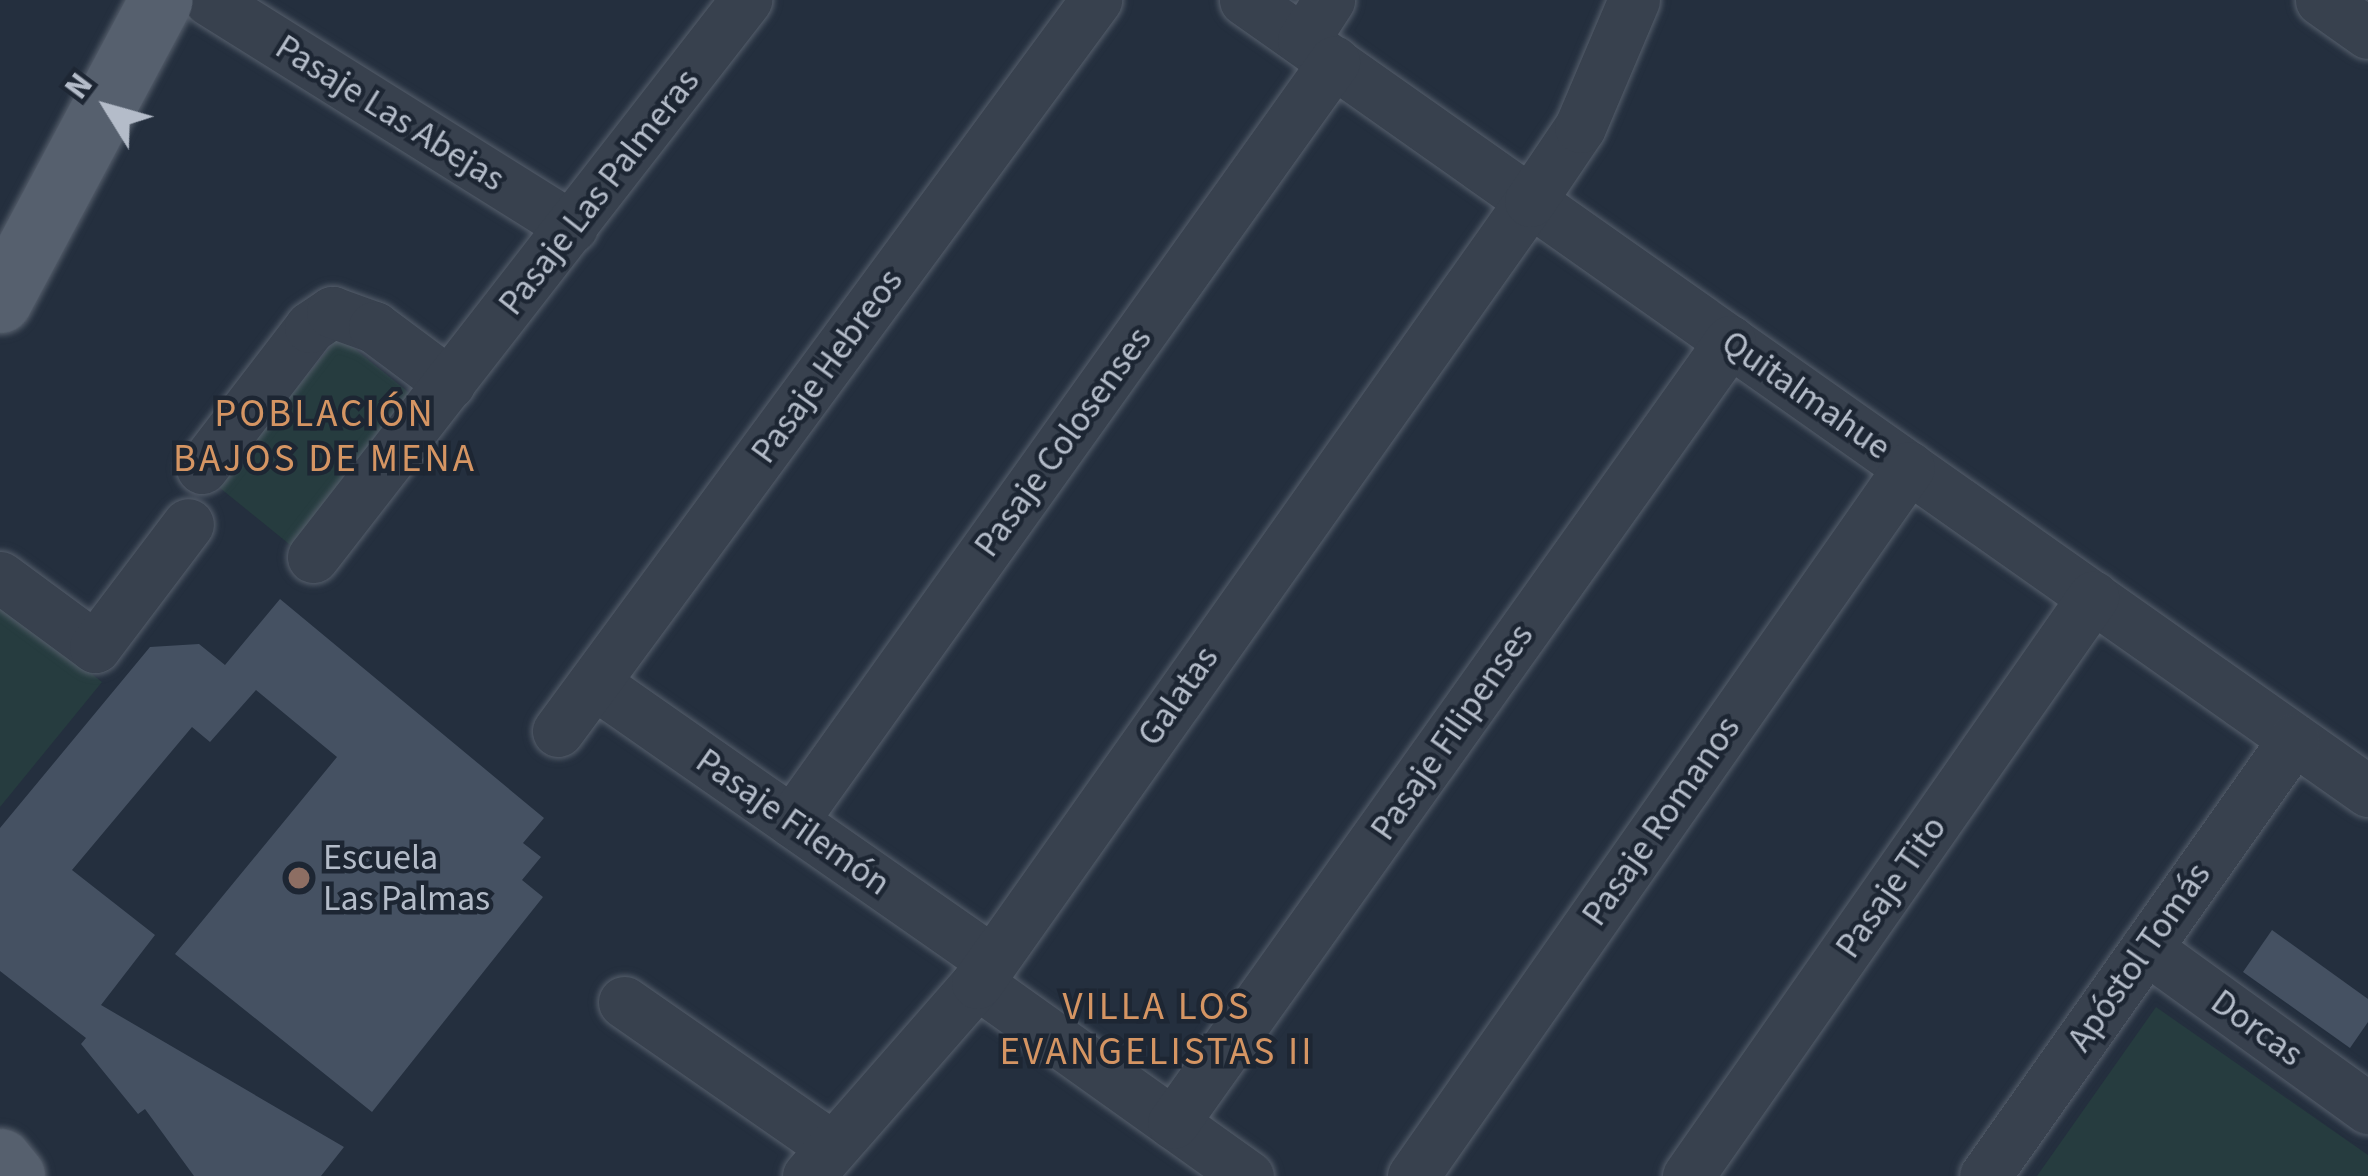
<!DOCTYPE html>
<html>
<head>
<meta charset="utf-8">
<style>
	body { margin:0 }
	#map { position:relative; width:2368px; height:1176px; overflow:hidden; background:#242f3e; font-family:"Source Sans 3",sans-serif }
	div>[style] { position:absolute }
	.green>* { inset:0; background:#263c3f; transform-origin:0 0 }
	.building>* { inset:0; background:#455162 }
	.roads { filter:drop-shadow(0 0 3px #565f6c) drop-shadow(0 0 3px #565f6c) }
	.minor>* { height:51px; margin:-25.5px; padding:0 25.5px; transform-origin:25.5px; border-radius:25.5px; background:#38414e }
	.major>* { height:63px; margin:-31.5px; padding:0 31.5px; transform-origin:31.5px; border-radius:31.5px; background:#56606e }
	.dots>* { width:33px; height:33px; translate:-50% -50%; box-sizing:border-box; border:6px solid #1d2633; border-radius:50% }
	span { translate:-50% -50%; white-space:nowrap; text-align:center; line-height:1.15; -webkit-text-stroke:9px #1d2633; paint-order:stroke }
	.street-label { font-size:36px; color:#b4bcc9 }
	.poi-label { font-size:36px; color:#b4bcc9 }
	.left { translate:0 -50%; text-align:left }
	.neighbourhood-label { font-size:39px; color:#d59563; letter-spacing:3px }
	.north { position:absolute; left:48px; top:48px; width:120px; height:120px; -webkit-text-stroke:9px #1d2633; paint-order:stroke; rotate:307deg; font-size:33px; font-weight:700; line-height:48px; text-align:center; color:#b4bcc9 }
	.north::after { content:''; display:block; margin:auto; width:42px; height:54px; background:#b4bcc9; clip-path:polygon(50% 0,100% 100%,50% 72%,0 100%) }
</style>
</head>
<body>
<div id="map">
	<div class="green">
		<div style="left:339px;top:336px;width:98px;height:193px;rotate:39deg"></div>
		<div style="clip-path:polygon(0 600px,102px 682px,0 807px)"></div>
		<div style="clip-path:polygon(2156px 1007px,2368px 1155px,2368px 1176px,2037px 1176px)"></div>
	</div>
	<div class="building">
		<div style="clip-path:polygon(280px 599px,544px 818px,523px 843px,541px 857px,522px 880px,543px 897px,372px 1112px,175px 954px,337px 757px,256px 690px,210px 742px,192px 727px,72px 870px,155px 935px,101px 1005px,344px 1147px,321px 1176px,194px 1176px,145px 1109px,138px 1114px,81px 1044px,86px 1038px,0 971px,0 828px,150px 647px,199px 644px,225px 665px)"></div>
		<div style="clip-path:polygon(2272px 930px,2368px 999px,2368px 1022px,2350px 1048px,2243px 972px)"></div>
	</div>
	<div class="roads">
		<div class="minor">
			<div style="left:209px;top:0;width:428px;rotate:32deg"></div>
			<div style="left:1245px;top:0;width:1374px;rotate:35.16deg"></div>
			<div style="left:2321px;top:0;width:57px;rotate:35.1deg"></div>
			<div style="left:1303px;top:40px;width:48px;rotate:-57deg"></div>
			<div style="left:202px;top:468px;width:178px;rotate:-52.5deg"></div>
			<div style="left:310px;top:327px;width:27px;rotate:-34deg"></div>
			<div style="left:332px;top:312px;width:45px;rotate:19.7deg"></div>
			<div style="left:374px;top:327px;width:94px;rotate:36.7deg"></div>
			<div style="left:313px;top:557px;width:706px;rotate:-52.14deg"></div>
			<div style="left:0;top:577px;width:118px;rotate:36.4deg"></div>
			<div style="left:95px;top:647px;width:154px;rotate:-52.9deg"></div>
			<div style="left:594px;top:683px;width:485px;rotate:34.9deg"></div>
			<div style="left:558px;top:731px;width:908px;rotate:-53.65deg"></div>
			<div style="left:792px;top:821px;width:933px;rotate:-54.47deg"></div>
			<div style="left:2146px;top:948px;width:274px;rotate:35.8deg"></div>
			<div style="left:977px;top:983px;width:333px;rotate:35.5deg"></div>
			<div style="left:624px;top:1002px;width:254px;rotate:34.8deg"></div>
			<div style="left:1173px;top:1123px;width:960px;rotate:-54.54deg"></div>
			<div style="left:808px;top:1176px;width:257px;rotate:-48.8deg"></div>
			<div style="left:977px;top:983px;width:958px;rotate:-54.73deg"></div>
			<div style="left:1530px;top:201px;width:89px;rotate:-56deg"></div>
			<div style="left:1580px;top:127px;width:138px;rotate:-67deg"></div>
			<div style="left:1413px;top:1176px;width:865px;rotate:-55.02deg"></div>
			<div style="left:1688px;top:1176px;width:707px;rotate:-55.03deg"></div>
			<div style="left:1985px;top:1176px;width:535px;rotate:-54.74deg"></div>
		</div>
		<div class="major">
			<div style="left:0;top:301px;width:341px;rotate:-61.9deg"></div>
			<div style="left:0;top:1160px;width:21px;rotate:51deg"></div>
		</div>
	</div>
	<div class="dots">
		<div style="left:299px;top:878px;background:#8d6e63"></div>
	</div>
	<div class="street-label">
		<span style="left:390px;top:113px;rotate:32deg">Pasaje Las Abejas</span>
		<span style="left:599px;top:192px;rotate:-52deg">Pasaje Las Palmeras</span>
		<span style="left:827px;top:366px;rotate:-54deg">Pasaje Hebreos</span>
		<span style="left:1806px;top:395px;rotate:35deg">Quitalmahue</span>
		<span style="left:1063px;top:442px;rotate:-54deg">Pasaje Colosenses</span>
		<span style="left:1178px;top:696px;rotate:-55deg">Galatas</span>
		<span style="left:1452px;top:732px;rotate:-55deg">Pasaje Filipenses</span>
		<span style="left:1661px;top:821px;rotate:-55deg">Pasaje Romanos</span>
		<span style="left:793px;top:822px;rotate:35deg">Pasaje Filemón</span>
		<span style="left:1891px;top:887px;rotate:-55deg">Pasaje Tito</span>
		<span style="left:2139px;top:957px;rotate:-55deg">Apóstol Tomás</span>
		<span style="left:2257px;top:1028px;rotate:36deg">Dorcas</span>
	</div>
	<div class="poi-label">
		<span class="left" style="left:323px;top:878px">Escuela<br>Las Palmas</span>
	</div>
	<div class="neighbourhood-label">
		<span style="left:325px;top:437px">POBLACIÓN<br>BAJOS DE MENA</span>
		<span style="left:1157px;top:1030px">VILLA LOS<br>EVANGELISTAS II</span>
	</div>
	<div class="north">N</div>
</div>
</body>
</html>
